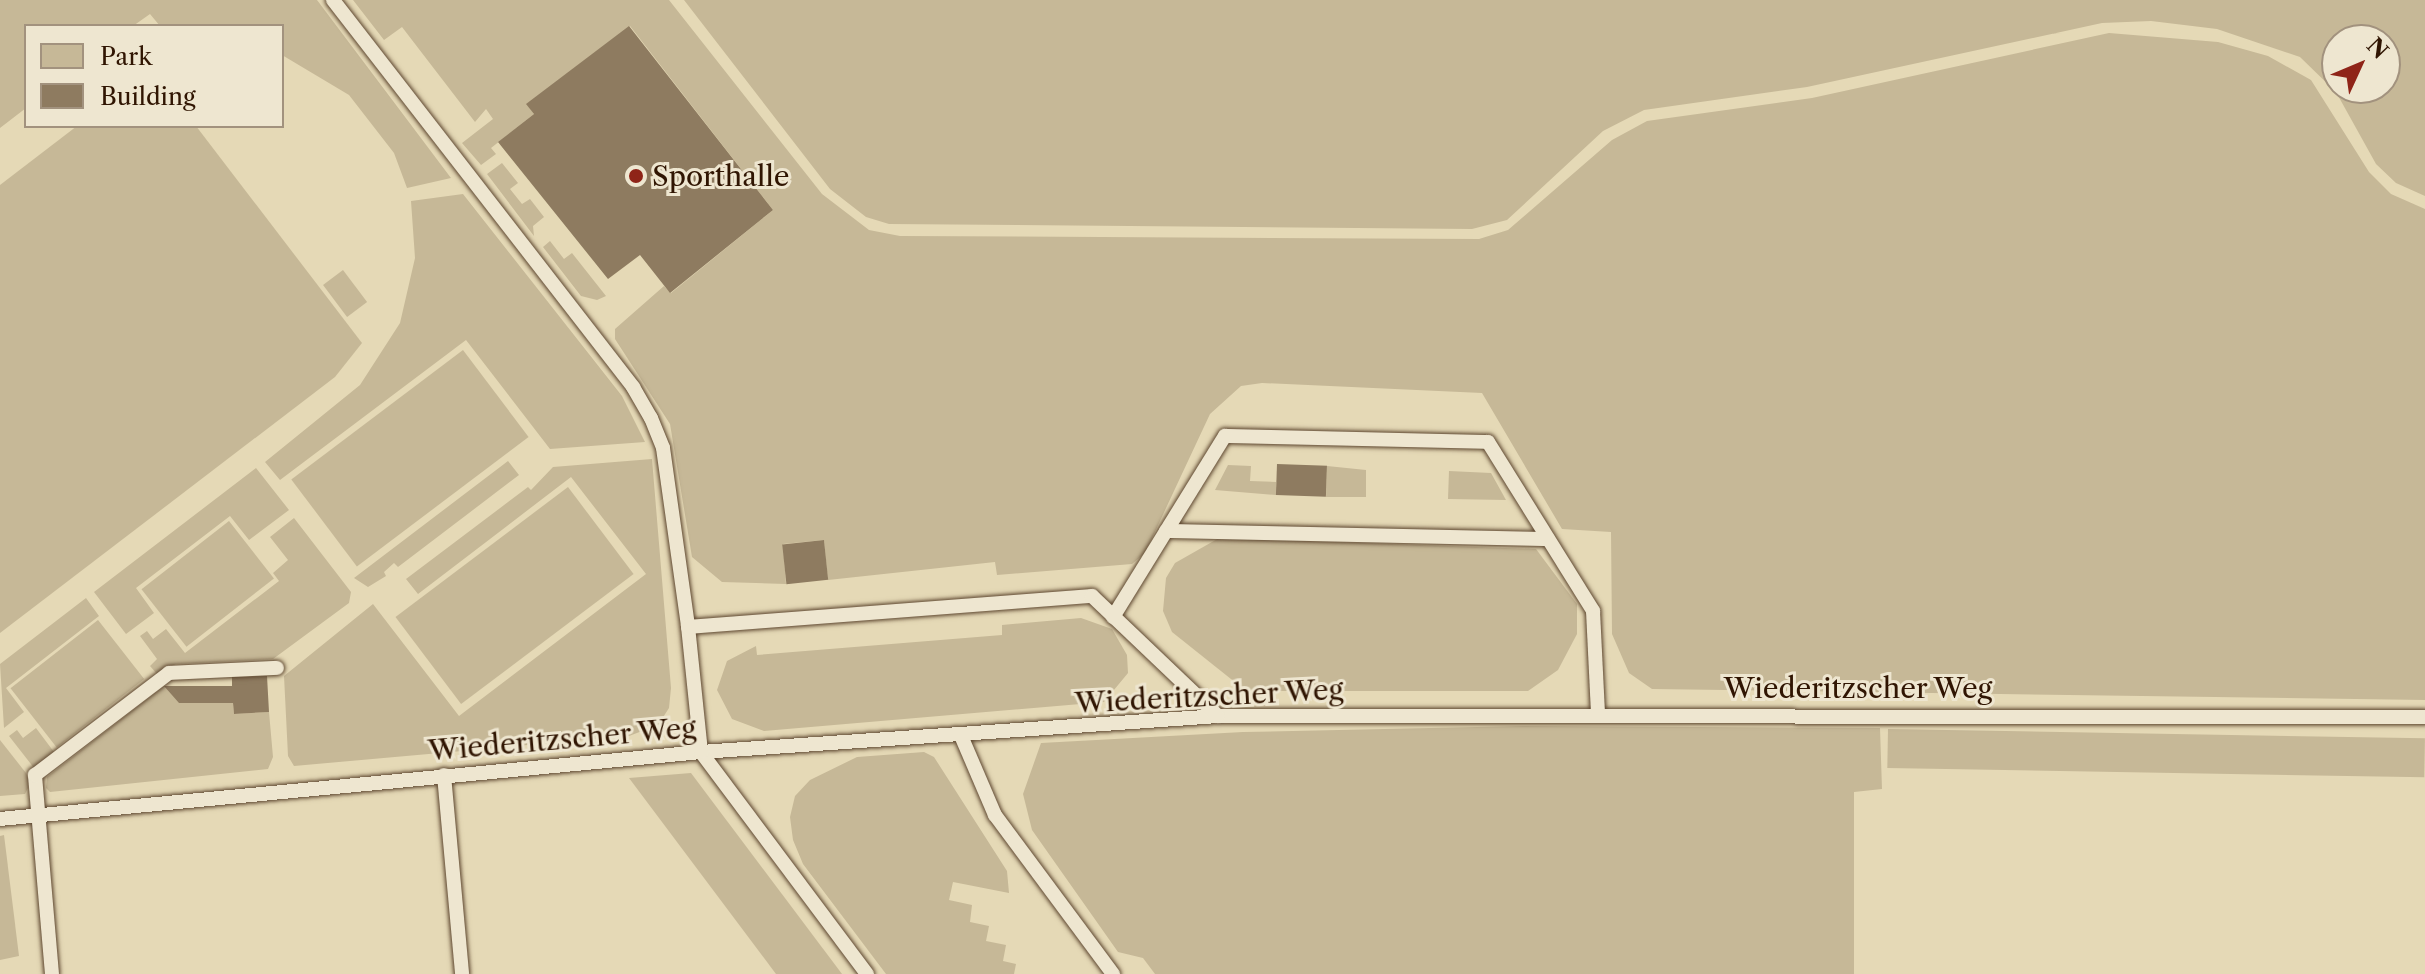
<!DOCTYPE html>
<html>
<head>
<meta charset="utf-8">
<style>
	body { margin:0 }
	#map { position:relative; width:2425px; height:974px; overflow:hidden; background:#e5d9b6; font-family:"Libre Caslon Text",serif }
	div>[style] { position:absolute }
	.green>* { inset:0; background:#c6b897; transform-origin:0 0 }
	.building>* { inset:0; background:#8e7b60; transform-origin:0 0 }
	.roads { filter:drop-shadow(0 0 2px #5d462f) drop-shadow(0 0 2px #5d462f) }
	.service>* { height:14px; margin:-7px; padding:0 7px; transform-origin:7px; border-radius:7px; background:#eee6d0 }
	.dots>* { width:22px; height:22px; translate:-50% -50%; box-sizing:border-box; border:4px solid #eee6d0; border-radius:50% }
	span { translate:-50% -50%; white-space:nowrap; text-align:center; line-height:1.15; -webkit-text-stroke:6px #eee6d0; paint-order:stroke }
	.poi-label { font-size:28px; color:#301502 }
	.left { translate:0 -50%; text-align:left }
	.street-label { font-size:28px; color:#301502 }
	.legend { position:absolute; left:24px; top:24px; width:260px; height:104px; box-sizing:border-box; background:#eee6d0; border:2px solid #a2927e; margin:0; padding:10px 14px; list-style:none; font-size:24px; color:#301502 }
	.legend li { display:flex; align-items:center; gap:16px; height:40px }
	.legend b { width:40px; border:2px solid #a2927e }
	.north { position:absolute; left:2321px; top:24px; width:80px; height:80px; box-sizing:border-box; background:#eee6d0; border:2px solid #a2927e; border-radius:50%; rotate:46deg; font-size:22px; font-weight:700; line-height:32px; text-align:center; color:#301502 }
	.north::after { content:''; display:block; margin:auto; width:28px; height:36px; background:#8f2418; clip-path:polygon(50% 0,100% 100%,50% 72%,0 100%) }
</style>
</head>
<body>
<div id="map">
	<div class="green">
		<div style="clip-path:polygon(0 0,317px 0,451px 178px,407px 188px,394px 153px,349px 95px,282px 55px,282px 26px,160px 26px,150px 14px,133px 26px,26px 26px,26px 108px,0 128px)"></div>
		<div style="clip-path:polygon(353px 0,669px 0,822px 194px,869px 230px,900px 236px,1479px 239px,1508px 230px,1612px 140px,1647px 121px,1812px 98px,2109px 33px,2218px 42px,2268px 56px,2311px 80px,2369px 172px,2391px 194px,2425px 209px,2425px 700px,1652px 689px,1629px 673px,1612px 634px,1611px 532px,1562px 529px,1482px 393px,1262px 383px,1241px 386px,1210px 414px,1145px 553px,1132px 564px,997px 575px,995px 562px,828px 580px,824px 540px,783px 544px,786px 584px,722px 582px,692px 557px,670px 424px,615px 339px,615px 329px,664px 286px,671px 293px,773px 210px,630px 26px,527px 104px,534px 114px,491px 148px,496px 154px,481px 165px,462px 143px,493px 119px,486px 109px,475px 122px,402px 27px,384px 40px)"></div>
		<div style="clip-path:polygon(evenodd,684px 0,2425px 0,2425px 196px,2396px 183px,2376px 164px,2336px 92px,2300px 57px,2217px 29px,2151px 21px,2102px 23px,1807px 87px,1644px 110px,1603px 131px,1507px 220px,1472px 229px,889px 224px,866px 217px,830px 189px,684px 0,2337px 40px,2385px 40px,2385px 88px,2337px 88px,2337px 40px)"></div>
		<div style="clip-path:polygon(77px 126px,196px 126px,362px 343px,335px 377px,0 633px,0 185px)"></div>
		<div style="clip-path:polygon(502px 163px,518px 183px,510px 189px,522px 204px,530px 199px,544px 217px,533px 226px,534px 236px,487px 174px)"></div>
		<div style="clip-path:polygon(463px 194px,622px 396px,645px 442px,550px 449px,466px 340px,280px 480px,265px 462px,360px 385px,400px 323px,415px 258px,411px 201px)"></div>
		<div style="clip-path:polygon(550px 241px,564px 259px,572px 253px,606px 296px,597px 300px,581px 296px,543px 247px)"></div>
		<div style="left:343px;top:270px;width:40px;height:25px;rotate:53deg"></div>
		<div style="left:463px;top:350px;width:109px;height:215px;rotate:53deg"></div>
		<div style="clip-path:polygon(652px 459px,671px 688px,669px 708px,658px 725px,629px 736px,294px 766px,288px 756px,284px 676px,373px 604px,459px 716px,646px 574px,571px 477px,418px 594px,406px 579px,528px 487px,531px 490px,553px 467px)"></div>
		<div style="clip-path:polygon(508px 461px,519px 475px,398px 567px,394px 563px,384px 572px,386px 576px,368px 587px,354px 578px)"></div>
		<div style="clip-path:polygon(1228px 465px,1251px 466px,1250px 481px,1276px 482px,1276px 495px,1215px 490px)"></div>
		<div style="clip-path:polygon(1327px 466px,1366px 470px,1366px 497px,1326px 497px)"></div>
		<div style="clip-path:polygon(256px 468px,289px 510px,249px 540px,230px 516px,136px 588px,154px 613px,126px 634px,94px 592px)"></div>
		<div style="clip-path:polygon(1449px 471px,1491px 473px,1506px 500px,1448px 499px)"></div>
		<div style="left:568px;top:487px;width:109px;height:216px;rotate:53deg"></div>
		<div style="clip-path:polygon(294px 518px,351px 592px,349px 603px,273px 659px,176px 664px,157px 674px,150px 666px,157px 659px,140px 636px,147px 631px,153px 639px,166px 629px,185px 653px,279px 581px,273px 573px,288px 560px,270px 537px)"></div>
		<div style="left:229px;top:521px;width:73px;height:111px;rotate:52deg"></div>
		<div style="clip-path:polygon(1219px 538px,1536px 549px,1577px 604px,1577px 634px,1558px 670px,1528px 691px,1246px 691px,1172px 632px,1163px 611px,1166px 578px,1175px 563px)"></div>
		<div style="clip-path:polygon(86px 598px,99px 616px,6px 688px,24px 712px,4px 728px,0 664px)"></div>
		<div style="clip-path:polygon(1081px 618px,1112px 629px,1127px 655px,1128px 673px,1104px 702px,764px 731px,732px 719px,717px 690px,727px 661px,756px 646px,757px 655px,1002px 635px,1002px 625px)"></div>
		<div style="left:98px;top:620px;width:75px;height:111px;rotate:52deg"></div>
		<div style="clip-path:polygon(164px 686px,233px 703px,234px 714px,269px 712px,273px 757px,268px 769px,50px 792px,46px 788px,47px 777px)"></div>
		<div style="clip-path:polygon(1523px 726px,1880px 728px,1882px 789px,1854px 792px,1854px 974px,1155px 974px,1143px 958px,1118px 952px,1032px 830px,1023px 794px,1041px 743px,1243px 732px)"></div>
		<div style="clip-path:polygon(36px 728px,54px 752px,34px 768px,9px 736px,17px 730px,23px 738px)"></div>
		<div style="left:1888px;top:729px;width:537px;height:39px;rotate:1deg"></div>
		<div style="clip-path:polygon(0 740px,26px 773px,30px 784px,25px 794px,0 796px)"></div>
		<div style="clip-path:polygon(924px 752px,934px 757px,1007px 871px,1009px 893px,953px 882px,949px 900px,972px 905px,970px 922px,989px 926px,986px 941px,1006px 945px,1003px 961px,1016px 964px,1014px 974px,886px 974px,803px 864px,793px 840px,790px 817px,795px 796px,810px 780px,857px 757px)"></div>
		<div style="clip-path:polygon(691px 773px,842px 974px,776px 974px,629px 778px)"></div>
		<div style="clip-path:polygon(4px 835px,19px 956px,0 960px,0 836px)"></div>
	</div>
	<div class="building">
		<div style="clip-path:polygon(629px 26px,773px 210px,670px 293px,640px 255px,608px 279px,498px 142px,534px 114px,526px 104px)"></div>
		<div style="left:1277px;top:464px;width:50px;height:31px;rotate:2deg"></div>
		<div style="left:824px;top:540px;width:40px;height:42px;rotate:84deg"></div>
		<div style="clip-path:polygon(267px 676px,269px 712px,234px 714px,233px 703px,179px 703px,164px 686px,232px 686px,232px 677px)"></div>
	</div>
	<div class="roads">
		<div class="service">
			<div style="left:333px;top:0;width:490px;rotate:52.2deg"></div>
			<div style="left:633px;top:387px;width:36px;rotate:60deg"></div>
			<div style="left:651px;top:418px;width:32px;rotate:68deg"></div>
			<div style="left:663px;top:448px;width:181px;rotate:82deg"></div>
			<div style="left:1166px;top:531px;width:382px;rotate:1.2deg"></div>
			<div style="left:1113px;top:617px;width:213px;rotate:-58.3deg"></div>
			<div style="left:1225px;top:436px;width:263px;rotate:1.3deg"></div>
			<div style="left:1488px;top:442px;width:199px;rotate:58.1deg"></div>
			<div style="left:1593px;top:611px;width:101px;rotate:87.2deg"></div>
			<div style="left:962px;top:738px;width:84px;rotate:66.8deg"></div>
			<div style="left:995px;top:815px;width:198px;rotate:53.4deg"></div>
			<div style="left:444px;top:775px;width:200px;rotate:84.8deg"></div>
			<div style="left:0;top:819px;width:704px;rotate:-5.46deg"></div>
			<div style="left:701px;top:752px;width:518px;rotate:-3.98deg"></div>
			<div style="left:1218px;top:716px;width:1207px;rotate:0.05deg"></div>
			<div style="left:52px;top:974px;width:200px;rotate:-94.9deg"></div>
			<div style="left:35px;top:775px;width:168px;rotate:-37.3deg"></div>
			<div style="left:169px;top:673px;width:108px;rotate:-2.7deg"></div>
			<div style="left:867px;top:974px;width:277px;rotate:-126.8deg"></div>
			<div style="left:701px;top:752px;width:126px;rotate:-95.9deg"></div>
			<div style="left:688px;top:627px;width:405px;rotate:-4.4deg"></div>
			<div style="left:1092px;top:596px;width:174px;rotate:43.6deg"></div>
		</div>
	</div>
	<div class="dots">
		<div style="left:636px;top:176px;background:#8f2418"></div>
	</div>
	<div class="poi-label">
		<span class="left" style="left:652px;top:176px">Sporthalle</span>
	</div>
	<div class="street-label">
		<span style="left:1858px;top:688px">Wiederitzscher Weg</span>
		<span style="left:1209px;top:696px;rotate:-3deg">Wiederitzscher Weg</span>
		<span style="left:562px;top:739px;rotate:-5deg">Wiederitzscher Weg</span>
	</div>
	<ul class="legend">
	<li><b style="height:22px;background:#c6b897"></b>Park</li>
	<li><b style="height:22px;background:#8e7b60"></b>Building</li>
	</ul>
	<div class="north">N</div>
</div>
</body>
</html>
